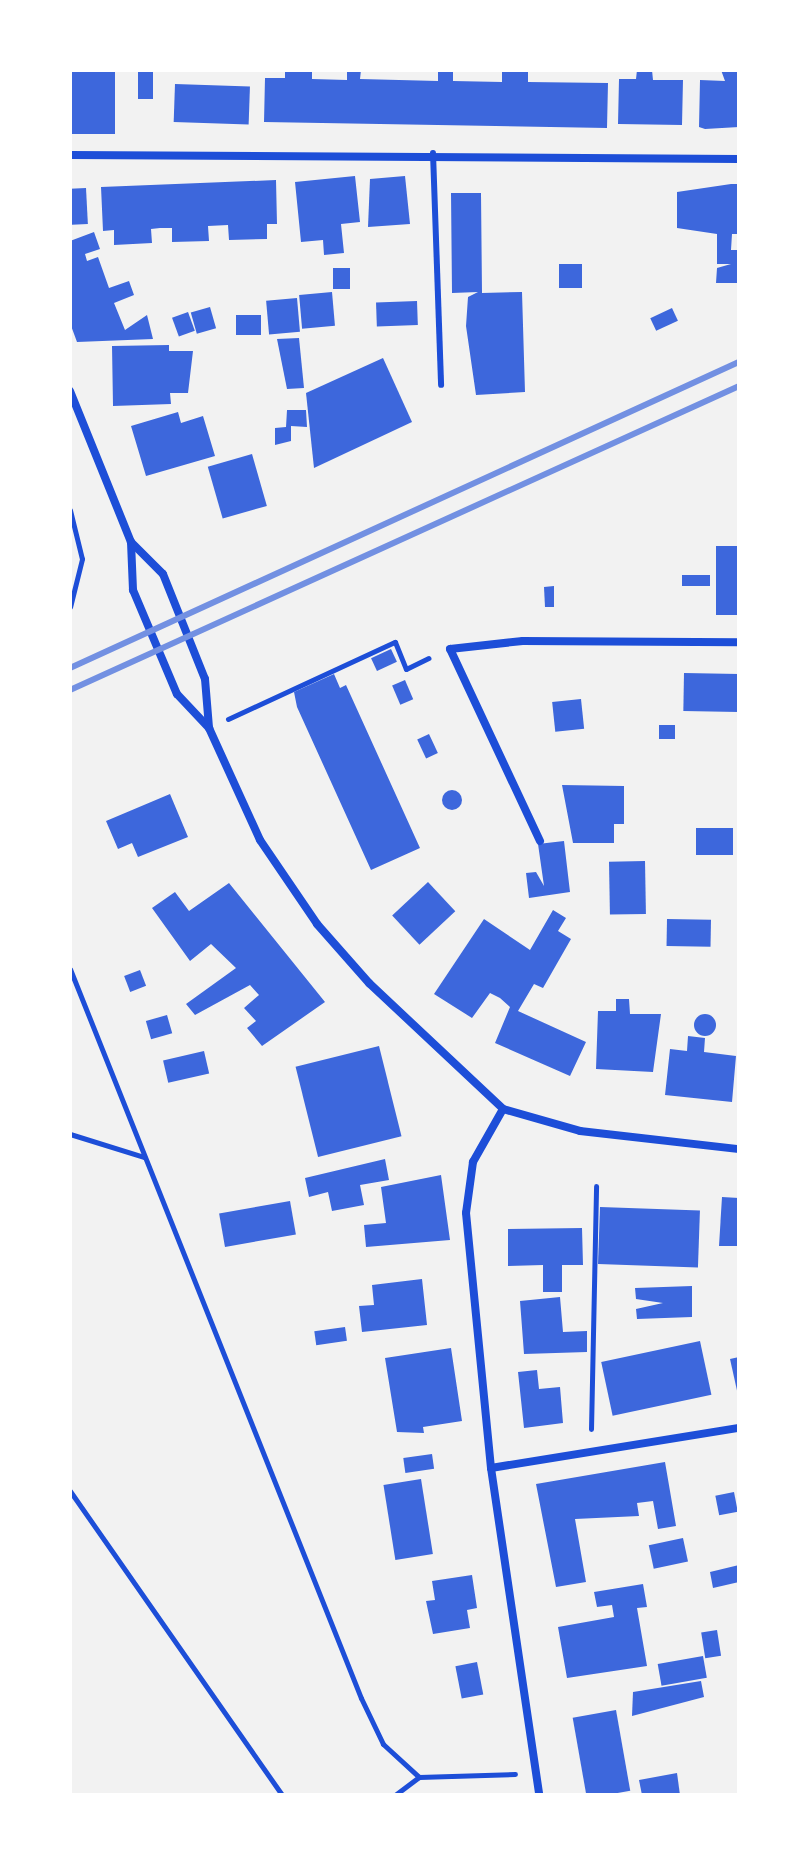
<!DOCTYPE html>
<html>
<head>
<meta charset="utf-8">
<style>
	body { margin:0 }
	#map { position:relative; width:809px; height:1865px; overflow:hidden; background:#f2f2f2; font-family:Roboto,sans-serif }
	div>[style] { position:absolute }
	.building>* { inset:0; background:#3d67dc; transform-origin:0 0 }
	.round { border-radius:50% }
	.path>* { height:5px; margin:-2.5px; padding:0 2.5px; transform-origin:2.5px; border-radius:2.5px; background:#1d4ed8 }
	.service>* { height:6px; margin:-3px; padding:0 3px; transform-origin:3px; border-radius:3px; background:#1d4ed8 }
	.minor>* { height:8px; margin:-4px; padding:0 4px; transform-origin:4px; border-radius:4px; background:#1d4ed8 }
	.rail>* { height:6px; margin:-3px; padding:0 3px; transform-origin:3px; border-radius:3px; background:#7290e2 }
	span { translate:-50% -50%; white-space:nowrap; text-align:center; line-height:1.15; -webkit-text-stroke:8px #fff; paint-order:stroke }
	.frame { position:absolute; inset:0; border:72px solid #fff; pointer-events:none }
</style>
</head>
<body>
<div id="map">
	<div class="building">
		<div style="left:70px;top:70px;width:45px;height:64px"></div>
		<div style="left:138px;top:70px;width:15px;height:29px"></div>
		<div style="clip-path:polygon(285px 70px,312px 70px,312px 79px,347px 80px,347px 70px,361px 70px,360px 79px,438px 81px,438px 70px,453px 70px,453px 81px,502px 82px,502px 70px,528px 70px,528px 82px,608px 83px,607px 128px,264px 122px,265px 78px,285px 78px)"></div>
		<div style="clip-path:polygon(637px 70px,652px 70px,653px 80px,683px 80px,682px 125px,618px 124px,619px 79px,636px 79px)"></div>
		<div style="clip-path:polygon(721px 70px,739px 70px,739px 127px,705px 129px,699px 127px,700px 80px,725px 81px)"></div>
		<div style="left:175px;top:84px;width:75px;height:38px;rotate:2deg"></div>
		<div style="clip-path:polygon(355px 176px,360px 222px,341px 224px,344px 253px,324px 255px,323px 240px,301px 242px,295px 182px)"></div>
		<div style="clip-path:polygon(405px 176px,410px 224px,368px 227px,370px 179px)"></div>
		<div style="clip-path:polygon(276px 180px,277px 224px,267px 224px,267px 239px,229px 240px,228px 225px,208px 226px,209px 241px,172px 242px,172px 228px,160px 228px,151px 229px,152px 243px,114px 245px,114px 230px,103px 231px,101px 187px)"></div>
		<div style="clip-path:polygon(731px 184px,739px 184px,739px 234px,732px 234px,731px 250px,739px 250px,739px 283px,716px 283px,717px 268px,731px 264px,717px 264px,717px 234px,677px 228px,677px 192px)"></div>
		<div style="left:86px;top:188px;width:36px;height:16px;rotate:87deg"></div>
		<div style="clip-path:polygon(451px 193px,481px 193px,482px 293px,522px 292px,525px 392px,476px 395px,466px 326px,468px 297px,478px 292px,452px 293px)"></div>
		<div style="clip-path:polygon(94px 232px,100px 249px,85px 254px,87px 261px,98px 257px,109px 288px,129px 281px,134px 295px,114px 303px,125px 330px,147px 315px,153px 339px,77px 342px,70px 323px,70px 241px)"></div>
		<div style="left:559px;top:264px;width:23px;height:24px"></div>
		<div style="left:333px;top:268px;width:17px;height:21px"></div>
		<div style="left:332px;top:292px;width:34px;height:33px;rotate:85deg"></div>
		<div style="left:297px;top:298px;width:34px;height:31px;rotate:85deg"></div>
		<div style="left:417px;top:301px;width:24px;height:41px;rotate:88deg"></div>
		<div style="left:210px;top:307px;width:22px;height:20px;rotate:74deg"></div>
		<div style="left:672px;top:308px;width:14px;height:24px;rotate:65deg"></div>
		<div style="left:188px;top:312px;width:20px;height:17px;rotate:70deg"></div>
		<div style="left:261px;top:315px;width:20px;height:25px;rotate:90deg"></div>
		<div style="clip-path:polygon(299px 338px,304px 388px,287px 389px,277px 339px)"></div>
		<div style="clip-path:polygon(169px 345px,169px 351px,193px 351px,188px 393px,170px 393px,171px 404px,113px 406px,112px 346px)"></div>
		<div style="clip-path:polygon(383px 358px,412px 422px,314px 468px,306px 393px)"></div>
		<div style="clip-path:polygon(287px 410px,306px 410px,307px 427px,291px 426px,291px 441px,275px 445px,275px 428px,286px 427px)"></div>
		<div style="clip-path:polygon(178px 412px,181px 423px,203px 416px,215px 456px,146px 476px,131px 426px)"></div>
		<div style="left:252px;top:454px;width:54px;height:46px;rotate:74deg"></div>
		<div style="left:716px;top:546px;width:23px;height:69px"></div>
		<div style="left:682px;top:575px;width:28px;height:11px"></div>
		<div style="clip-path:polygon(554px 586px,554px 607px,545px 607px,544px 587px)"></div>
		<div style="left:391px;top:649px;width:14px;height:22px;rotate:65deg"></div>
		<div style="left:684px;top:673px;width:55px;height:38px;rotate:1deg"></div>
		<div style="clip-path:polygon(334px 674px,340px 688px,346px 685px,420px 848px,371px 870px,297px 707px,294px 692px)"></div>
		<div style="left:405px;top:680px;width:21px;height:14px;rotate:67deg"></div>
		<div style="left:581px;top:699px;width:30px;height:29px;rotate:84deg"></div>
		<div style="left:659px;top:725px;width:16px;height:14px"></div>
		<div style="left:429px;top:734px;width:21px;height:13px;rotate:65deg"></div>
		<div style="clip-path:polygon(562px 785px,624px 786px,624px 824px,614px 824px,614px 843px,573px 843px)"></div>
		<div class="round" style="left:442px;top:790px;width:20px;height:20px"></div>
		<div style="clip-path:polygon(170px 794px,188px 837px,138px 857px,132px 843px,118px 849px,106px 821px)"></div>
		<div style="left:733px;top:828px;width:27px;height:37px;rotate:90deg"></div>
		<div style="clip-path:polygon(564px 841px,570px 892px,529px 898px,526px 873px,536px 872px,544px 886px,538px 844px)"></div>
		<div style="left:645px;top:861px;width:53px;height:36px;rotate:89deg"></div>
		<div style="left:428px;top:882px;width:40px;height:49px;rotate:47deg"></div>
		<div style="clip-path:polygon(229px 883px,325px 1002px,262px 1046px,247px 1028px,256px 1021px,244px 1008px,259px 995px,250px 985px,195px 1015px,186px 1004px,236px 968px,211px 944px,190px 961px,152px 908px,175px 892px,189px 911px)"></div>
		<div style="clip-path:polygon(553px 910px,566px 918px,558px 931px,571px 939px,543px 988px,534px 984px,518px 1011px,586px 1042px,570px 1076px,495px 1043px,510px 1007px,500px 998px,490px 993px,472px 1018px,434px 994px,484px 919px,530px 950px)"></div>
		<div style="left:667px;top:919px;width:44px;height:27px;rotate:1deg"></div>
		<div style="left:140px;top:970px;width:17px;height:17px;rotate:69deg"></div>
		<div style="clip-path:polygon(616px 999px,629px 999px,630px 1014px,661px 1014px,653px 1072px,596px 1069px,598px 1011px,616px 1011px)"></div>
		<div class="round" style="left:694px;top:1014px;width:22px;height:22px"></div>
		<div style="left:167px;top:1015px;width:19px;height:22px;rotate:74deg"></div>
		<div style="clip-path:polygon(688px 1036px,705px 1038px,704px 1052px,736px 1056px,732px 1102px,665px 1095px,670px 1049px,687px 1051px)"></div>
		<div style="left:379px;top:1046px;width:93px;height:86px;rotate:76deg"></div>
		<div style="left:204px;top:1051px;width:23px;height:42px;rotate:77deg"></div>
		<div style="clip-path:polygon(385px 1159px,389px 1180px,360px 1185px,364px 1205px,332px 1211px,328px 1192px,309px 1197px,305px 1178px)"></div>
		<div style="clip-path:polygon(441px 1175px,450px 1240px,366px 1247px,364px 1225px,386px 1223px,381px 1187px)"></div>
		<div style="clip-path:polygon(722px 1197px,739px 1198px,739px 1246px,719px 1246px)"></div>
		<div style="left:290px;top:1201px;width:34px;height:72px;rotate:80deg"></div>
		<div style="left:600px;top:1207px;width:100px;height:57px;rotate:2deg"></div>
		<div style="clip-path:polygon(582px 1228px,583px 1265px,562px 1265px,562px 1292px,543px 1292px,543px 1265px,508px 1266px,508px 1229px)"></div>
		<div style="clip-path:polygon(422px 1279px,427px 1325px,362px 1332px,359px 1306px,374px 1305px,372px 1285px)"></div>
		<div style="clip-path:polygon(692px 1286px,692px 1317px,637px 1319px,636px 1309px,663px 1303px,636px 1299px,635px 1288px)"></div>
		<div style="clip-path:polygon(560px 1297px,563px 1332px,587px 1331px,587px 1352px,524px 1354px,520px 1301px)"></div>
		<div style="left:345px;top:1327px;width:14px;height:31px;rotate:82deg"></div>
		<div style="left:700px;top:1341px;width:55px;height:101px;rotate:78deg"></div>
		<div style="clip-path:polygon(451px 1348px,462px 1421px,423px 1427px,424px 1433px,397px 1432px,385px 1358px)"></div>
		<div style="clip-path:polygon(739px 1357px,739px 1395px,738px 1395px,730px 1359px)"></div>
		<div style="clip-path:polygon(537px 1370px,539px 1389px,560px 1387px,563px 1423px,524px 1428px,518px 1372px)"></div>
		<div style="left:432px;top:1454px;width:15px;height:29px;rotate:82deg"></div>
		<div style="clip-path:polygon(665px 1462px,676px 1526px,658px 1529px,653px 1501px,637px 1503px,639px 1516px,575px 1519px,586px 1582px,556px 1587px,536px 1484px)"></div>
		<div style="left:421px;top:1479px;width:76px;height:38px;rotate:81deg"></div>
		<div style="left:734px;top:1492px;width:20px;height:19px;rotate:79deg"></div>
		<div style="left:683px;top:1538px;width:24px;height:35px;rotate:78deg"></div>
		<div style="clip-path:polygon(739px 1565px,739px 1582px,713px 1588px,710px 1572px)"></div>
		<div style="clip-path:polygon(472px 1575px,477px 1608px,467px 1610px,470px 1628px,433px 1634px,426px 1601px,435px 1600px,432px 1581px)"></div>
		<div style="clip-path:polygon(643px 1584px,647px 1607px,637px 1608px,647px 1666px,567px 1678px,558px 1627px,614px 1617px,612px 1605px,597px 1607px,594px 1592px)"></div>
		<div style="left:717px;top:1630px;width:26px;height:16px;rotate:81deg"></div>
		<div style="left:703px;top:1656px;width:22px;height:46px;rotate:80deg"></div>
		<div style="left:477px;top:1662px;width:33px;height:22px;rotate:79deg"></div>
		<div style="clip-path:polygon(701px 1681px,704px 1697px,632px 1716px,633px 1692px)"></div>
		<div style="left:616px;top:1710px;width:82px;height:44px;rotate:80deg"></div>
		<div style="clip-path:polygon(677px 1773px,680px 1795px,642px 1795px,639px 1780px)"></div>
	</div>
	<div class="path">
		<div style="left:70px;top:510px;width:50px;rotate:76.2deg"></div>
		<div style="left:82px;top:559px;width:49px;rotate:104deg"></div>
		<div style="left:228px;top:719px;width:184px;rotate:-24.8deg"></div>
		<div style="left:395px;top:642px;width:29px;rotate:68deg"></div>
		<div style="left:406px;top:669px;width:25px;rotate:-26deg"></div>
		<div style="left:70px;top:969px;width:785px;rotate:68.24deg"></div>
		<div style="left:361px;top:1698px;width:51px;rotate:64.4deg"></div>
		<div style="left:383px;top:1744px;width:49px;rotate:42.5deg"></div>
		<div style="left:70px;top:1134px;width:77px;rotate:17.3deg"></div>
		<div style="left:591px;top:1429px;width:243px;rotate:-88.8deg"></div>
		<div style="left:70px;top:1491px;width:371px;rotate:55.1deg"></div>
		<div style="left:395px;top:1795px;width:30px;rotate:-37deg"></div>
		<div style="left:419px;top:1777px;width:96px;rotate:-1.8deg"></div>
	</div>
	<div class="service">
		<div style="left:433px;top:153px;width:232px;rotate:88deg"></div>
	</div>
	<div class="minor">
		<div style="left:70px;top:155px;width:669px;rotate:0.34deg"></div>
		<div style="left:70px;top:391px;width:163px;rotate:68deg"></div>
		<div style="left:131px;top:542px;width:48px;rotate:87.6deg"></div>
		<div style="left:133px;top:590px;width:113px;rotate:67.1deg"></div>
		<div style="left:177px;top:694px;width:47px;rotate:46.7deg"></div>
		<div style="left:131px;top:542px;width:45px;rotate:45deg"></div>
		<div style="left:163px;top:574px;width:113px;rotate:68.2deg"></div>
		<div style="left:205px;top:679px;width:49px;rotate:85.3deg"></div>
		<div style="left:209px;top:728px;width:123px;rotate:65.5deg"></div>
		<div style="left:260px;top:840px;width:102px;rotate:55.8deg"></div>
		<div style="left:317px;top:924px;width:79px;rotate:48.6deg"></div>
		<div style="left:369px;top:983px;width:184px;rotate:43.2deg"></div>
		<div style="left:503px;top:1109px;width:80px;rotate:15.9deg"></div>
		<div style="left:580px;top:1131px;width:160px;rotate:6.5deg"></div>
		<div style="left:540px;top:841px;width:212px;rotate:-115.1deg"></div>
		<div style="left:450px;top:649px;width:73px;rotate:-6.3deg"></div>
		<div style="left:523px;top:641px;width:216px;rotate:0.3deg"></div>
		<div style="left:503px;top:1109px;width:61px;rotate:119.5deg"></div>
		<div style="left:473px;top:1162px;width:51px;rotate:97.8deg"></div>
		<div style="left:466px;top:1213px;width:256px;rotate:84.4deg"></div>
		<div style="left:491px;top:1468px;width:331px;rotate:81.6deg"></div>
		<div style="left:491px;top:1468px;width:251px;rotate:-9.2deg"></div>
	</div>
	<div class="rail">
		<div style="left:70px;top:668px;width:736px;rotate:-24.58deg"></div>
		<div style="left:70px;top:690px;width:735px;rotate:-24.44deg"></div>
	</div>
	<div class="frame"></div>
</div>
</body>
</html>
